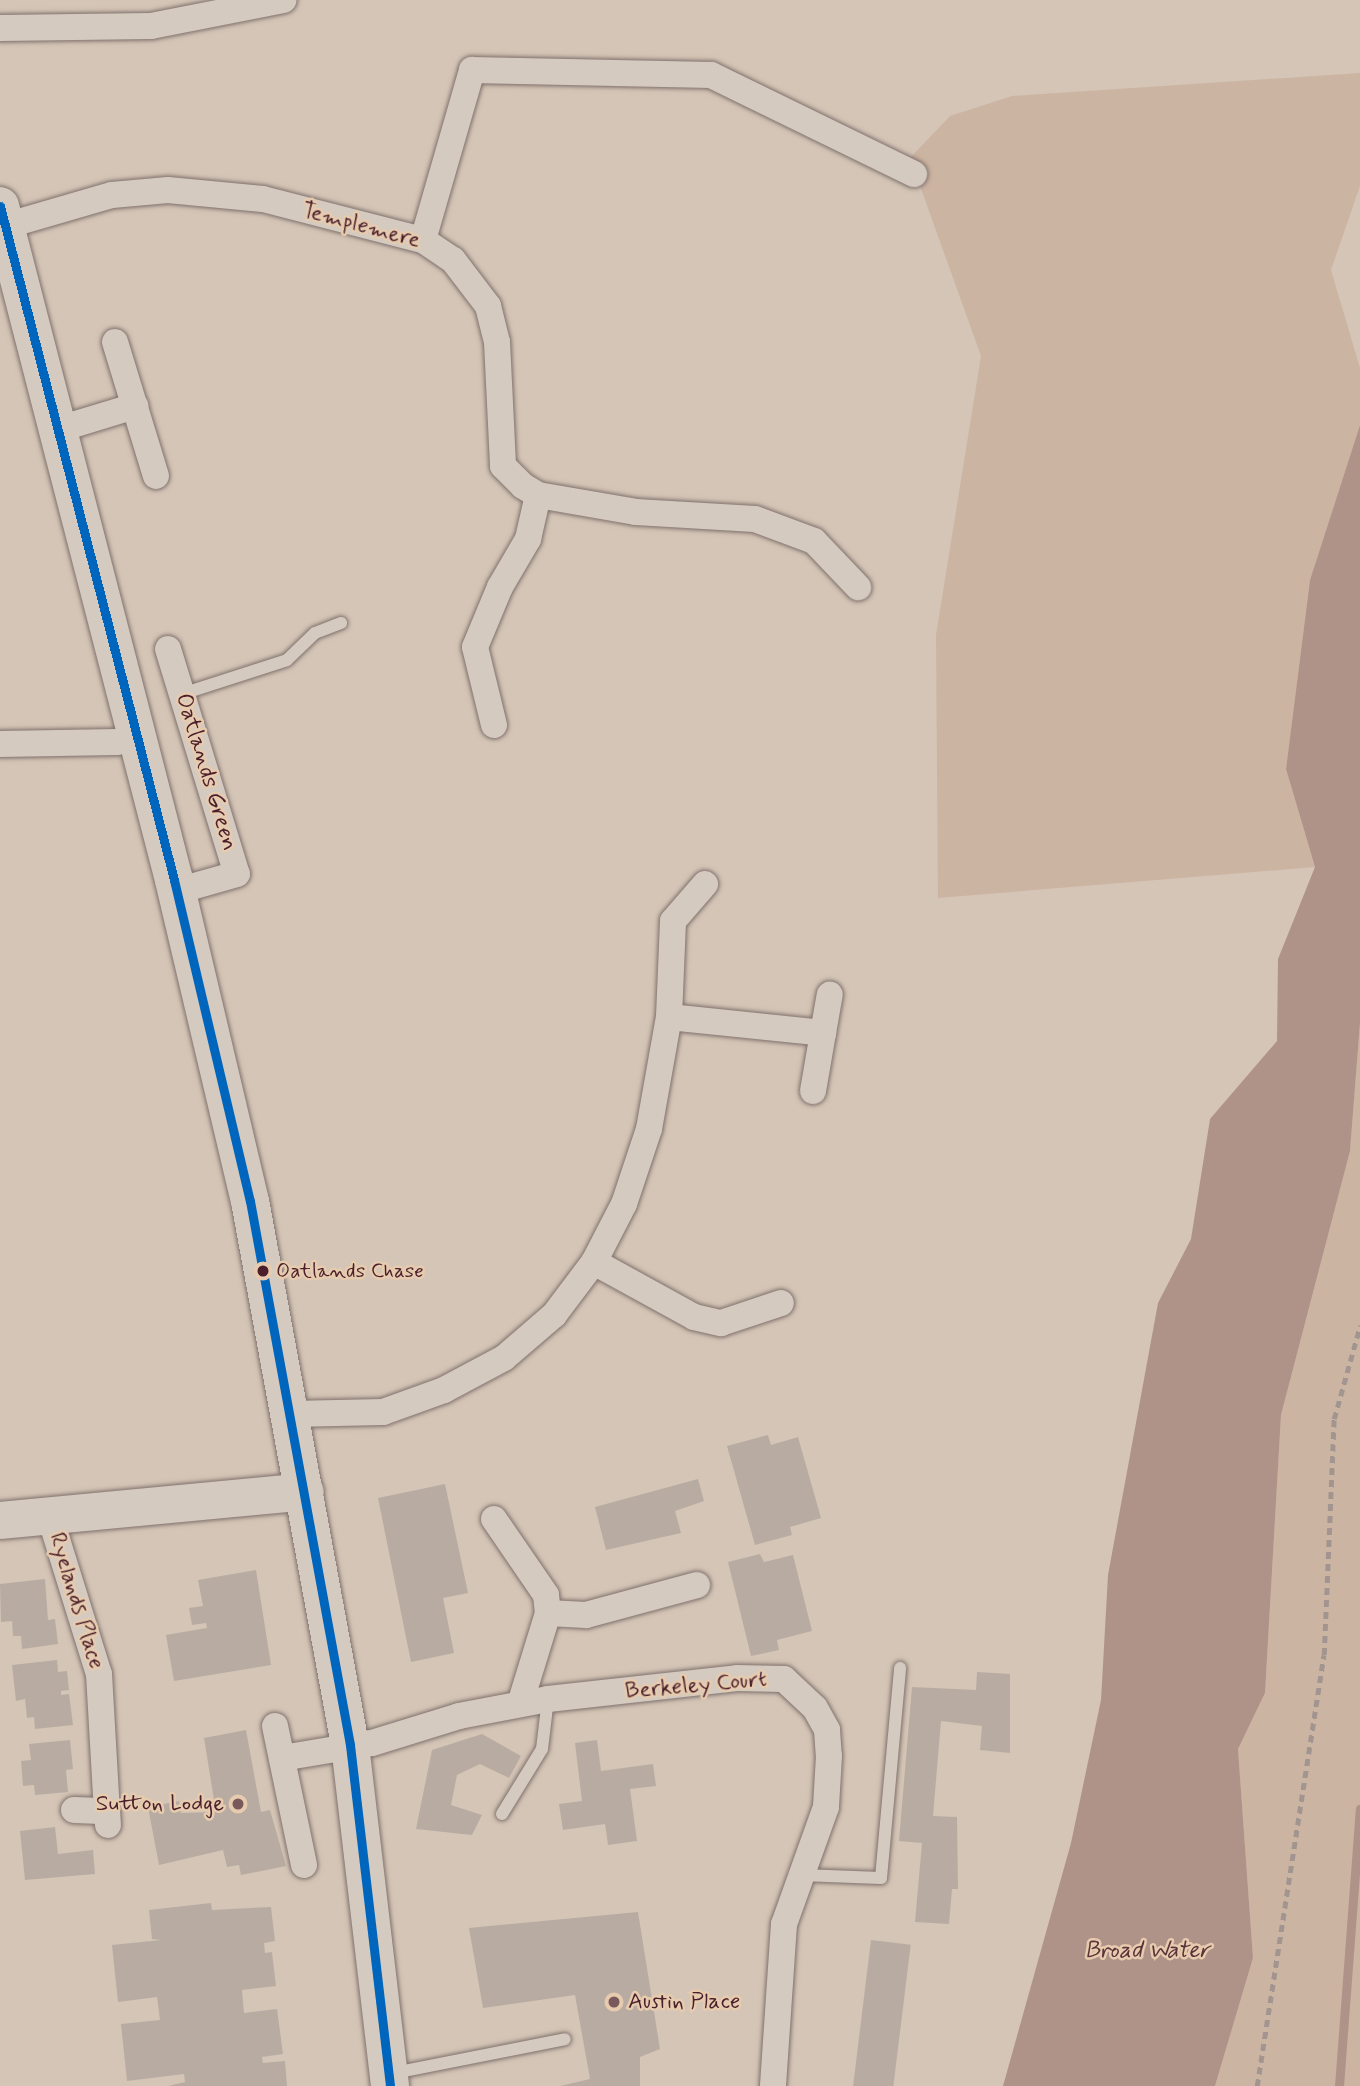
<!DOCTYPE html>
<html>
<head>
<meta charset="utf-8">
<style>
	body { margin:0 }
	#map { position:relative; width:1360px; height:2086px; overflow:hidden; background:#d4c5b6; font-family:Mynerve,sans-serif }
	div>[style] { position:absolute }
	.green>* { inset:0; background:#ccb4a2 }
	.water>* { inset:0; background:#b09388 }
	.stream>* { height:9px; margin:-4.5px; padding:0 4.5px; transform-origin:4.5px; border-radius:4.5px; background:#b09388 }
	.building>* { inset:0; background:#b8aca2; transform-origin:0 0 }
	.path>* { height:4.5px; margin-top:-2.25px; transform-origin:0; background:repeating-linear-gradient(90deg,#a29590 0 7px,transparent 0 12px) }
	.roads { filter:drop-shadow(0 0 2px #80716d) drop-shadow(0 0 2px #80716d) }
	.lane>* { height:12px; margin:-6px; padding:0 6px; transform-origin:6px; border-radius:6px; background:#d4cabf }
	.street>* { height:26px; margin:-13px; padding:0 13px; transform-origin:13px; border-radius:13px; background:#d4cabf }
	.secondary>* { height:37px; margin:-18.5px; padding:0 18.5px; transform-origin:18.5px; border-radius:18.5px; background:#d4cabf }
	.primary>* { height:38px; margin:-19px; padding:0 19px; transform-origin:19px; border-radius:19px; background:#d4cabf }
	.bus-1>* { height:9px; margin:-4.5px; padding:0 4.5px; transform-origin:4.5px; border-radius:4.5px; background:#0065bd }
	.dots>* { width:19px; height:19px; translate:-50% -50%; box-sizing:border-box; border:4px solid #e7cbae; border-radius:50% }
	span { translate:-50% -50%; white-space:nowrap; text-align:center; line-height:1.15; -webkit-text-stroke:5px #e7cbae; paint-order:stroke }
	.bus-label { font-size:21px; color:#4a1f2b }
	.left { translate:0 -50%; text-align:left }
	.street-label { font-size:23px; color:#4a1f2b }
	.poi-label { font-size:23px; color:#4a1f2b }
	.right { translate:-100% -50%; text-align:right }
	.water-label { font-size:24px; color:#5b323a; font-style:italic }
</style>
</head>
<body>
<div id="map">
	<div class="green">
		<div style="clip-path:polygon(1360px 73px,1360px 186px,1331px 270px,1360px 368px,1360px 425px,1310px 580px,1286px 769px,1315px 867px,938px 898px,936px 635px,981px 356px,910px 158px,950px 116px,1012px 96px)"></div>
		<div style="clip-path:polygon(1360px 1023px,1360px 2086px,1215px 2086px,1253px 1958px,1238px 1749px,1265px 1693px,1281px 1415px,1350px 1151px)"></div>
	</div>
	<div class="water">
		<div style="clip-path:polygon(1360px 425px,1360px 1023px,1350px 1151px,1281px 1415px,1265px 1693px,1238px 1749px,1253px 1958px,1215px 2086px,1003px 2086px,1071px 1843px,1101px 1700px,1108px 1575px,1158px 1303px,1191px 1239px,1210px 1119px,1277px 1041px,1278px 959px,1315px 867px,1286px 769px,1310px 580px)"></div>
	</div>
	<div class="stream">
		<div style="left:1339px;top:2086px;width:278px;rotate:-85.7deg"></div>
	</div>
	<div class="building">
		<div style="clip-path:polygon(768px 1435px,771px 1445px,798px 1437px,821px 1518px,790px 1527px,792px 1535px,755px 1545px,727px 1446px)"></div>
		<div style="clip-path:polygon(698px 1479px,704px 1501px,675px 1511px,681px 1533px,606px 1550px,595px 1507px)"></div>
		<div style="clip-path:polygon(445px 1484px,468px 1593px,443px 1598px,454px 1653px,411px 1662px,378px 1498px)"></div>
		<div style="clip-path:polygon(760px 1554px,764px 1562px,793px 1555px,812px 1631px,777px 1640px,779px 1650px,751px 1656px,728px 1562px)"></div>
		<div style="clip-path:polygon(256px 1570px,271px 1665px,174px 1681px,166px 1635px,207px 1628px,206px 1623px,192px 1625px,189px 1608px,203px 1606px,198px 1580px)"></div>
		<div style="clip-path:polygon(45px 1579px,48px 1620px,55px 1619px,58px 1644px,22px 1649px,21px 1636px,13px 1636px,12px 1621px,1px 1622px,0 1584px)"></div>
		<div style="clip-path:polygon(57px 1660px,58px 1672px,67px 1671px,69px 1690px,61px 1691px,61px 1695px,69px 1694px,73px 1725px,35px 1729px,34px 1717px,27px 1718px,25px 1699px,16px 1701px,12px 1665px)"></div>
		<div style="clip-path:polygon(977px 1672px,1010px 1674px,1010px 1753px,980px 1750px,982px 1726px,941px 1721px,933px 1816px,957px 1817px,958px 1889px,952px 1889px,949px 1924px,915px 1922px,922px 1843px,899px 1841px,912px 1687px,976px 1690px)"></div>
		<div style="clip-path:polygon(246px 1730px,261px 1812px,270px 1810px,286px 1866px,241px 1875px,239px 1865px,227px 1867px,223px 1850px,159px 1865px,148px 1807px,179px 1801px,181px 1813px,216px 1812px,204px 1738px)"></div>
		<div style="clip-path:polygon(482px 1734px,521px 1756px,509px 1778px,480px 1764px,457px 1775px,451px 1805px,482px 1815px,472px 1835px,416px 1829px,432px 1750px)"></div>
		<div style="clip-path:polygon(70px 1740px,73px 1769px,66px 1770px,68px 1792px,35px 1795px,34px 1785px,23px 1786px,21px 1761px,31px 1760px,29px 1744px)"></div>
		<div style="clip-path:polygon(597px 1740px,601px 1771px,653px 1764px,656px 1786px,630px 1789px,637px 1841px,608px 1845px,605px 1824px,563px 1830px,559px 1804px,582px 1801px,575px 1743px)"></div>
		<div style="clip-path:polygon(55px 1827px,58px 1854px,93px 1850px,95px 1874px,25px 1880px,20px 1831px)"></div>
		<div style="clip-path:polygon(211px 1903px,212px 1910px,271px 1907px,275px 1941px,264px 1943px,265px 1953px,272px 1952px,276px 1986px,242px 1990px,244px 2013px,277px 2009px,283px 2054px,262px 2057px,263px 2063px,285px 2061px,287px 2086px,168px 2086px,185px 2082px,184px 2074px,127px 2081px,121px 2024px,160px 2020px,157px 1997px,118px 2002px,112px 1945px,161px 1940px,152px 1939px,149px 1910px)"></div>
		<div style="clip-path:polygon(638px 1912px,660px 2049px,640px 2057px,640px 2086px,560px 2086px,590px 2079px,575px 1995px,483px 2008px,469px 1928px)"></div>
		<div style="left:871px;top:1940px;width:40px;height:147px;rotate:7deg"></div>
	</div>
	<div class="path">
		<div style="left:1257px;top:2086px;width:436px;rotate:-81.2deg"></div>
		<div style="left:1324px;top:1655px;width:236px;rotate:-87.6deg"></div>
		<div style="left:1334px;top:1419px;width:97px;rotate:-74.4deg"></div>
	</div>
	<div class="roads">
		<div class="lane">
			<div style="left:182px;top:694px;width:110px;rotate:-17.9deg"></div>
			<div style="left:287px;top:660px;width:39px;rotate:-44deg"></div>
			<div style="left:315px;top:633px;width:28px;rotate:-21deg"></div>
			<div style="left:502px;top:1814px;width:76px;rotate:-58.4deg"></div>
			<div style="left:542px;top:1749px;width:50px;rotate:-83.2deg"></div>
			<div style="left:801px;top:1875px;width:80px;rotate:2.1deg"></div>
			<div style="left:881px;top:1878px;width:211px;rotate:-84.8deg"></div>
			<div style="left:394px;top:2073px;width:174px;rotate:-11.2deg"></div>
		</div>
		<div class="street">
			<div style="left:0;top:28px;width:151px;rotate:-0.8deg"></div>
			<div style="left:151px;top:26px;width:135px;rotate:-11.1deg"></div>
			<div style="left:5px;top:226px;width:111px;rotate:-16.2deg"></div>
			<div style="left:112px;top:195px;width:56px;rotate:-5.1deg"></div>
			<div style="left:168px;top:190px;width:95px;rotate:5.4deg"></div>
			<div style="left:263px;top:199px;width:165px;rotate:14.4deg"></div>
			<div style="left:423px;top:240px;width:36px;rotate:34deg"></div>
			<div style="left:453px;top:260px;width:58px;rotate:52.7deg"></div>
			<div style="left:488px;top:306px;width:37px;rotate:76deg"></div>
			<div style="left:497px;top:342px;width:124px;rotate:87.2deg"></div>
			<div style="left:503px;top:466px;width:28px;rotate:45deg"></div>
			<div style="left:523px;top:486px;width:17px;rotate:31deg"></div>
			<div style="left:538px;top:495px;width:99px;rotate:9.8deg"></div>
			<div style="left:636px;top:512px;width:119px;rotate:3.4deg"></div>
			<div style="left:755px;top:519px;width:63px;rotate:20.4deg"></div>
			<div style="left:814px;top:541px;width:64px;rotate:46.3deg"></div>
			<div style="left:423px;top:240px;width:177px;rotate:-73.9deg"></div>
			<div style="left:472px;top:70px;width:239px;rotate:1.2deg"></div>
			<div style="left:711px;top:75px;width:226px;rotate:26deg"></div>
			<div style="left:115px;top:342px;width:140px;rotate:73deg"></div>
			<div style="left:56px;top:430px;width:83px;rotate:-16.9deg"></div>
			<div style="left:168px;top:649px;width:235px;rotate:73deg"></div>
			<div style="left:237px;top:874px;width:62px;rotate:164.2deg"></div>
			<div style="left:494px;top:725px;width:80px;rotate:-103.7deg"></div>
			<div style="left:475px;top:647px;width:65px;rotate:-67.4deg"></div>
			<div style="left:500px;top:587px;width:56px;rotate:-59.7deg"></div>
			<div style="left:528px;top:539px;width:45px;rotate:-77.2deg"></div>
			<div style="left:0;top:744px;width:117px;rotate:-1deg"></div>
			<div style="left:117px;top:742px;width:21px;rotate:-14deg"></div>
			<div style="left:669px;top:1017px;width:96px;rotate:-87.6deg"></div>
			<div style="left:673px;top:921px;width:49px;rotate:-49.1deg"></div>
			<div style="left:813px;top:1091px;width:59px;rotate:-80.2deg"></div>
			<div style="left:594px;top:1262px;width:114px;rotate:28.8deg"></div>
			<div style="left:694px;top:1317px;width:28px;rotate:13deg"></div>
			<div style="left:721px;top:1323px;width:63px;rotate:-18.4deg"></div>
			<div style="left:290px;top:1414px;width:93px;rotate:-1.2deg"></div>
			<div style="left:383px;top:1412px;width:65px;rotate:-19.8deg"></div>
			<div style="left:444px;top:1390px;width:68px;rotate:-28.1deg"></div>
			<div style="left:504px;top:1358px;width:66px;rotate:-40.7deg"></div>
			<div style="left:554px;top:1315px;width:66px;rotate:-53deg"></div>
			<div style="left:594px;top:1262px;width:65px;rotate:-62.7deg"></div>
			<div style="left:624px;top:1204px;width:79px;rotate:-71.6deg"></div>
			<div style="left:649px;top:1129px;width:114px;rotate:-79.9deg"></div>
			<div style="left:669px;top:1017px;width:155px;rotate:5.9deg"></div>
			<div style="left:823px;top:1033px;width:39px;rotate:-80deg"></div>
			<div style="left:50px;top:1517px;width:164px;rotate:72.7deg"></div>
			<div style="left:99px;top:1674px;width:137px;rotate:86.7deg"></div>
			<div style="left:494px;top:1519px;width:92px;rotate:55.6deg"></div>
			<div style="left:546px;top:1595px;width:18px;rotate:84deg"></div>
			<div style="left:548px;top:1613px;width:95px;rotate:107.1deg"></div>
			<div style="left:548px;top:1613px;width:38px;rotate:3deg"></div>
			<div style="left:586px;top:1615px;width:115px;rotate:-15.1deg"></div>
			<div style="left:275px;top:1726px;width:142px;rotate:78.2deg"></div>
			<div style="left:282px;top:1758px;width:91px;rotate:-9.5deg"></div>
			<div style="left:372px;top:1743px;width:91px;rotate:-17.2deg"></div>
			<div style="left:459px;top:1716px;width:91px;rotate:-10.8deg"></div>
			<div style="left:548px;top:1699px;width:190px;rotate:-6.3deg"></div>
			<div style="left:737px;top:1678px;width:47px;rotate:1.2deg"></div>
			<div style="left:784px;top:1679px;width:42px;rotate:43.1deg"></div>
			<div style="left:815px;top:1708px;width:25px;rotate:61deg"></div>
			<div style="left:827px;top:1730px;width:26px;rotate:86deg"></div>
			<div style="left:829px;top:1756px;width:51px;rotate:93.4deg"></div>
			<div style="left:826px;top:1807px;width:124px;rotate:109.7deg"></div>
			<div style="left:784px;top:1924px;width:162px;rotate:93.9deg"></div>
			<div style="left:74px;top:1810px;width:33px;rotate:2deg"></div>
			<div style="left:107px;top:1811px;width:14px;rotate:86deg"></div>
		</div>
		<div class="secondary">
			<div style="left:0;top:1520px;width:306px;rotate:-5.4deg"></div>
		</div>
		<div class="primary">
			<div style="left:0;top:206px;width:696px;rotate:75.52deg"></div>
			<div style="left:174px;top:880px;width:330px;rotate:76.7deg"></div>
			<div style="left:250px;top:1201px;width:553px;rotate:79.58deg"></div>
			<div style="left:350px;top:1745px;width:343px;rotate:83.3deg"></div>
		</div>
	</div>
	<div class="bus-1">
		<div style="left:0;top:206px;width:696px;rotate:75.52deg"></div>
		<div style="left:174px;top:880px;width:330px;rotate:76.7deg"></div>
		<div style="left:250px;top:1201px;width:553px;rotate:79.58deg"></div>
		<div style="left:350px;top:1745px;width:343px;rotate:83.3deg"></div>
	</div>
	<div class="dots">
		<div style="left:263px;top:1271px;background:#4a1f2b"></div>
		<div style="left:238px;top:1804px;background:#7a595c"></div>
		<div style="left:614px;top:2002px;background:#7a595c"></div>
	</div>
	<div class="bus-label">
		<span class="left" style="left:276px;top:1271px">Oatlands Chase</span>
	</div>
	<div class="street-label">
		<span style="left:361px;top:226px;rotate:15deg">Templemere</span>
		<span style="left:206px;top:772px;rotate:73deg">Oatlands Green</span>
		<span style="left:76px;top:1601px;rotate:73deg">Ryelands Place</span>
		<span style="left:696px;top:1686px;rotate:-5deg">Berkeley Court</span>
	</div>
	<div class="poi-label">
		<span class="right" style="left:224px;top:1804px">Sutton Lodge</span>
		<span class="left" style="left:628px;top:2002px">Austin Place</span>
	</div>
	<div class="water-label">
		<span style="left:1147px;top:1951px">Broad Water</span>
	</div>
</div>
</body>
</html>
